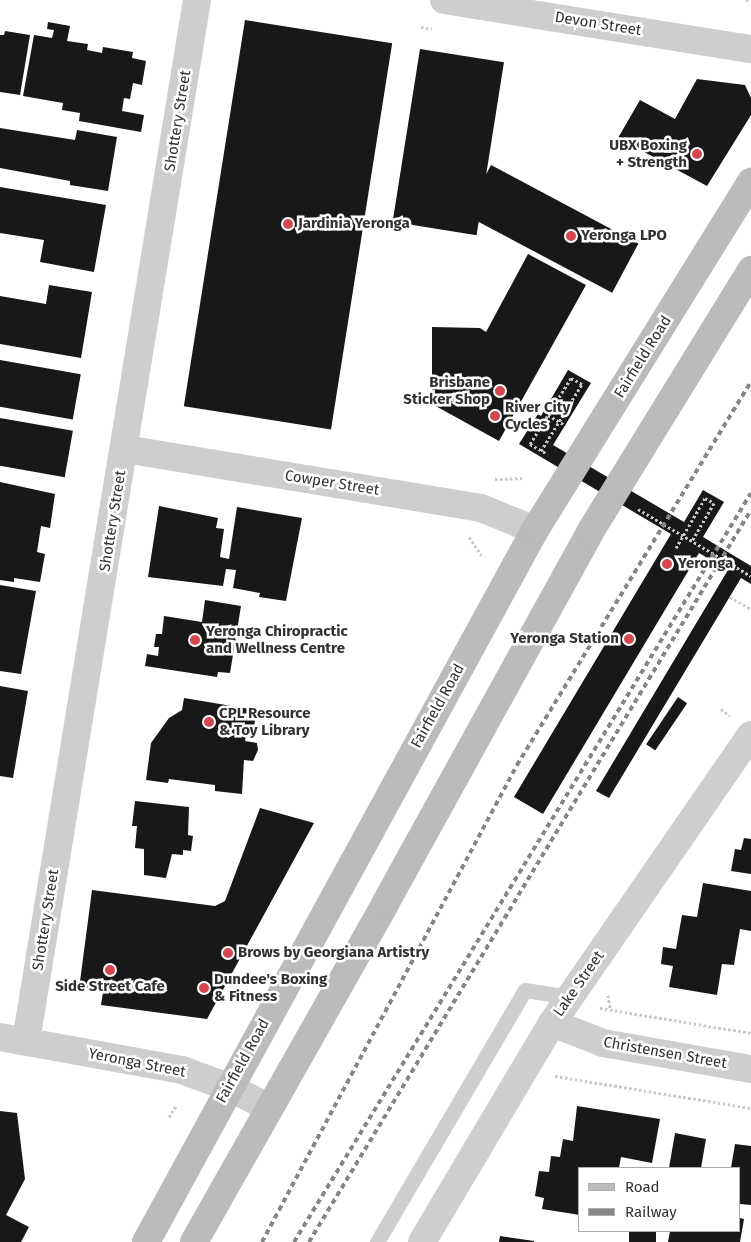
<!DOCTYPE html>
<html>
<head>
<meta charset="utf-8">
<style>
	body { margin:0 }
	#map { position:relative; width:751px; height:1242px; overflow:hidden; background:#fff; font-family:"Fira Sans",sans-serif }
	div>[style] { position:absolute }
	.building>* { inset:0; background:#181818; transform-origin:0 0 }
	.path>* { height:3px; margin-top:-1.5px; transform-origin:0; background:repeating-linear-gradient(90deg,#c8c8c8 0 2.5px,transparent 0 5px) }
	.lane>* { height:15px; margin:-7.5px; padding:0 7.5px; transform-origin:7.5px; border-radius:7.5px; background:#cecece }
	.street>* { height:28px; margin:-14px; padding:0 14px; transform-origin:14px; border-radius:14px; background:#cecece }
	.secondary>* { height:28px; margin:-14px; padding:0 14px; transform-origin:14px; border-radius:14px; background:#bbb }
	.rail>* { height:4px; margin-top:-2px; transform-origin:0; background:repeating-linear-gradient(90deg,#868686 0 5px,transparent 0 9px) }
	.dots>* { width:14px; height:14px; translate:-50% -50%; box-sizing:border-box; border:2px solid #fff; border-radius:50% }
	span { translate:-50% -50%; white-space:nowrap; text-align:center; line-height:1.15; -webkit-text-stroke:5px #fff; paint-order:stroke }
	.street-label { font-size:15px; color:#313131 }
	.poi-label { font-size:15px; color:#313131; font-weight:700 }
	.right { translate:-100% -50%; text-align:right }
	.left { translate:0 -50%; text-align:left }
	.legend { position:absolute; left:578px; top:1167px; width:162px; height:65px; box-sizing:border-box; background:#fff; border:1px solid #adadad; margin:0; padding:6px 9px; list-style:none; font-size:15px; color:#313131 }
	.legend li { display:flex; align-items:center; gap:10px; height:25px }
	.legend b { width:25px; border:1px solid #adadad }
</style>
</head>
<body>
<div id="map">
	<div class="building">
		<div style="left:245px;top:20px;width:149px;height:391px;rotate:9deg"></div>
		<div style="clip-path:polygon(48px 22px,70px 26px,67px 41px,88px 44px,87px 50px,102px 53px,103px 47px,133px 52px,132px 58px,146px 61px,142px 85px,133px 83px,130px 99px,124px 98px,122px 111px,144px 115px,141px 132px,79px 121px,80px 113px,62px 110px,63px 103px,23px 96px,34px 35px,52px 38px,54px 30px,47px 29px)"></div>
		<div style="clip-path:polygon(5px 31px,30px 35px,20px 95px,0 92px,0 35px,4px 35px)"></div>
		<div style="left:420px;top:49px;width:85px;height:175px;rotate:9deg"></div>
		<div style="clip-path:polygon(697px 79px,745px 85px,751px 98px,751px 115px,707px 186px,618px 138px,640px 100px,675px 119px)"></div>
		<div style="clip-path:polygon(0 128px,75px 140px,77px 130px,117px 137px,108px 191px,70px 185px,70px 181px,0 168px)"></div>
		<div style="left:491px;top:165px;width:167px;height:56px;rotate:28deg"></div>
		<div style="clip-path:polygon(0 187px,106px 205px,94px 272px,40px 262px,44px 240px,0 233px)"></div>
		<div style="clip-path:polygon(528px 254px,586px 285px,499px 441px,432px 404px,432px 327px,480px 328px,486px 332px)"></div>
		<div style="clip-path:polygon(49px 285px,92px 292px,81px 358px,0 344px,0 296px,46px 304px)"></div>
		<div style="left:0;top:360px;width:82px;height:46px;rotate:10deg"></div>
		<div style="clip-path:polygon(568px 370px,591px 383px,553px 445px,684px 522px,703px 490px,724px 502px,703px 537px,751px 566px,751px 584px,741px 578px,609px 798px,596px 791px,728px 570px,699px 553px,543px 814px,514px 797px,671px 534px,519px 444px,538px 414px,541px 416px)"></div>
		<div style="left:0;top:418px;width:74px;height:47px;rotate:10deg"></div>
		<div style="clip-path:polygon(0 482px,55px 494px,50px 528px,41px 526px,37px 552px,45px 554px,40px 582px,14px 578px,14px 582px,0 580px)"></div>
		<div style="clip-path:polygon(159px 506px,218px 518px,216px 528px,224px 529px,220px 557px,229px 559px,237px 507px,302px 518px,286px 601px,259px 597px,260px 593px,233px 588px,236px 570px,226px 569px,223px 586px,148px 577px)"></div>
		<div style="clip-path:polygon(0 585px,36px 591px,21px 674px,0 671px)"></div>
		<div style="clip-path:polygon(205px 600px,241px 606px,230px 673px,218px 672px,217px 677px,145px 666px,147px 654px,158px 656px,159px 647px,154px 647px,156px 634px,162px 634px,164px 616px,202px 622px)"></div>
		<div style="clip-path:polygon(0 686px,28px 691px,13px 778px,0 776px)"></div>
		<div style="left:678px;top:697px;width:11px;height:57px;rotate:34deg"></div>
		<div style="clip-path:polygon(184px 698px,256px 710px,254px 728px,248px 727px,245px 741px,257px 743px,258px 750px,253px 761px,244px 760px,242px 794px,215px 791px,215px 785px,169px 779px,168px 783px,146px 780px,151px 743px,169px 718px,182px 710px)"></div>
		<div style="clip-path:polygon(135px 801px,189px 807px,188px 835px,193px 836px,191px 851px,183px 850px,183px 855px,172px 854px,166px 878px,144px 875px,144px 849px,135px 848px,137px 826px,132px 826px)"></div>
		<div style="clip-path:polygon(260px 808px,314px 823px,207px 1019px,101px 1005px,103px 992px,79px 989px,92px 890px,215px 906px,225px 901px)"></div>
		<div style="clip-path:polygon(744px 838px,751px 839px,751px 874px,731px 871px,735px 849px,741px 850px)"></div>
		<div style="clip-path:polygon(703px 883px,751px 891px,751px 931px,740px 929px,734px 965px,722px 964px,717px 995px,669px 987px,673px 966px,661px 964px,663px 947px,676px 949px,682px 915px,697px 917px)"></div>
		<div style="clip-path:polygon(577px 1106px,660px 1119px,652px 1163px,621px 1157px,619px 1168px,580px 1168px,580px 1215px,542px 1209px,544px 1198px,535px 1196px,539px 1171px,549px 1172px,551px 1156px,560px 1157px,563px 1139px,573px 1141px)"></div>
		<div style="clip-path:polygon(0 1111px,17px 1113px,25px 1179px,6px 1215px,29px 1227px,21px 1242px,0 1242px)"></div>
		<div style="clip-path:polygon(675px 1133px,706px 1139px,701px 1168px,669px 1168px)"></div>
		<div style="clip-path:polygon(735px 1144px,751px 1146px,751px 1205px,740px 1204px,740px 1168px,731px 1168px)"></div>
		<div style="clip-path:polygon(740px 1218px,744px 1219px,740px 1242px,668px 1242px,670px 1231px,740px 1231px)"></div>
		<div style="left:629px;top:1231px;width:27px;height:11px"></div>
		<div style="clip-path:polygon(500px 1236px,534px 1241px,534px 1242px,499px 1242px)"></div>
	</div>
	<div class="path">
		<div style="left:746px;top:0;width:5px;rotate:11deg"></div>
		<div style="left:421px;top:27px;width:11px;rotate:10deg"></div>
		<div style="left:548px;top:415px;width:21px;rotate:31deg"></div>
		<div style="left:541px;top:451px;width:79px;rotate:-58.5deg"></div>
		<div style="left:582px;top:384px;width:13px;rotate:-151deg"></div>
		<div style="left:571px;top:378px;width:78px;rotate:121.8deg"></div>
		<div style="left:530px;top:444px;width:20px;rotate:30deg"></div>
		<div style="left:495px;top:479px;width:27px;rotate:-2deg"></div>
		<div style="left:638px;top:509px;width:131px;rotate:30.7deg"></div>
		<div style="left:469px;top:537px;width:22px;rotate:56deg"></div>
		<div style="left:676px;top:548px;width:58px;rotate:-59.9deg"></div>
		<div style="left:705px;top:498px;width:10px;rotate:29deg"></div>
		<div style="left:714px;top:503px;width:44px;rotate:120.1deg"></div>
		<div style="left:730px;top:597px;width:24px;rotate:30deg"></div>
		<div style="left:721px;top:709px;width:11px;rotate:38deg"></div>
		<div style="left:608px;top:995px;width:14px;rotate:82deg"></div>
		<div style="left:600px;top:1008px;width:153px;rotate:9.4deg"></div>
		<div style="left:555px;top:1076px;width:199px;rotate:9.3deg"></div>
		<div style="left:169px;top:1117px;width:13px;rotate:-58deg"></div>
	</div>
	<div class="lane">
		<div style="left:377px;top:1242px;width:292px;rotate:-59.6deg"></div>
		<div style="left:525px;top:990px;width:45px;rotate:9deg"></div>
	</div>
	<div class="street">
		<div style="left:444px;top:0;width:311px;rotate:9.1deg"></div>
		<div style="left:125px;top:449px;width:361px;rotate:9.4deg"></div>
		<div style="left:481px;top:508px;width:58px;rotate:22.2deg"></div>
		<div style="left:552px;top:1023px;width:55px;rotate:21.4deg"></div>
		<div style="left:603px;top:1043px;width:150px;rotate:10deg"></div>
		<div style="left:0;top:1037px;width:185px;rotate:10.3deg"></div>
		<div style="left:182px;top:1070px;width:49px;rotate:20.3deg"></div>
		<div style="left:228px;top:1087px;width:45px;rotate:26.6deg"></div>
		<div style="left:26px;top:1041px;width:1055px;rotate:-80.67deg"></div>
		<div style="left:422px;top:1242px;width:255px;rotate:-59.3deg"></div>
		<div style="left:552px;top:1023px;width:350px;rotate:-55.4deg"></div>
	</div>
	<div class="secondary">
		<div style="left:146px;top:1242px;width:811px;rotate:-61.35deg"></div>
		<div style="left:535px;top:530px;width:410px;rotate:-58.2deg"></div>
		<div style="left:194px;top:1242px;width:390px;rotate:-60.5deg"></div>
		<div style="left:386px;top:902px;width:423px;rotate:-61.1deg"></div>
		<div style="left:590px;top:532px;width:308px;rotate:-58.4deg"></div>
	</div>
	<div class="rail">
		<div style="left:262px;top:1242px;width:541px;rotate:-61.87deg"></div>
		<div style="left:517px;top:765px;width:450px;rotate:-58.6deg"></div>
		<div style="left:294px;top:1242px;width:877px;rotate:-58.61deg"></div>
		<div style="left:309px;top:1242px;width:855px;rotate:-58.88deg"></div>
	</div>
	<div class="dots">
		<div style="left:697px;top:154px;background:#d3474f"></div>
		<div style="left:288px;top:224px;background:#d3474f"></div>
		<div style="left:571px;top:236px;background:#d3474f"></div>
		<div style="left:500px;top:391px;background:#d3474f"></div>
		<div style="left:495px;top:416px;background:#d3474f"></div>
		<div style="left:667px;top:564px;background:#d3474f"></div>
		<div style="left:629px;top:639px;background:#d3474f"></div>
		<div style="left:195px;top:640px;background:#d3474f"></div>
		<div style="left:209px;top:722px;background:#d3474f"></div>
		<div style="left:228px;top:953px;background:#d3474f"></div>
		<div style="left:110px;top:970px;background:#d3474f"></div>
		<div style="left:204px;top:988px;background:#d3474f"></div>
	</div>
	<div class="street-label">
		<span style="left:598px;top:24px;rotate:9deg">Devon Street</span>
		<span style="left:178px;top:121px;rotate:-81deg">Shottery Street</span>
		<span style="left:643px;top:357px;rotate:-58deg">Fairfield Road</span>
		<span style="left:332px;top:483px;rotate:9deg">Cowper Street</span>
		<span style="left:113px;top:521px;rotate:-81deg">Shottery Street</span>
		<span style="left:438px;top:706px;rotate:-61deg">Fairfield Road</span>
		<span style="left:46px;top:920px;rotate:-81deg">Shottery Street</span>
		<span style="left:579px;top:984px;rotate:-55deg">Lake Street</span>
		<span style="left:665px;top:1053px;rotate:10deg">Christensen Street</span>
		<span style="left:243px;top:1061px;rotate:-61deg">Fairfield Road</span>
		<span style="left:137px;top:1063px;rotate:11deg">Yeronga Street</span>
	</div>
	<div class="poi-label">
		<span class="right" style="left:687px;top:154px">UBX Boxing<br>+ Strength</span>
		<span class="left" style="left:298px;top:224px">Jardinia Yeronga</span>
		<span class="left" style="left:581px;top:236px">Yeronga LPO</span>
		<span class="right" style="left:490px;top:391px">Brisbane<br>Sticker Shop</span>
		<span class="left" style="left:505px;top:416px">River City<br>Cycles</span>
		<span class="left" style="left:678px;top:564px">Yeronga</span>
		<span class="left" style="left:206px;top:640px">Yeronga Chiropractic<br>and Wellness Centre</span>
		<span class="right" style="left:619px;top:639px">Yeronga Station</span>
		<span class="left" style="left:219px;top:722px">CPL Resource<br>&amp; Toy Library</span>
		<span class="left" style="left:238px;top:953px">Brows by Georgiana Artistry</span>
		<span class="left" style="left:214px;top:988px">Dundee's Boxing<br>&amp; Fitness</span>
		<span style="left:110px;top:987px">Side Street Cafe</span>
	</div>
	<ul class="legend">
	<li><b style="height:6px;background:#bbb"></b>Road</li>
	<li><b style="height:6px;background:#868686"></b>Railway</li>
	</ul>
</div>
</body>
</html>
